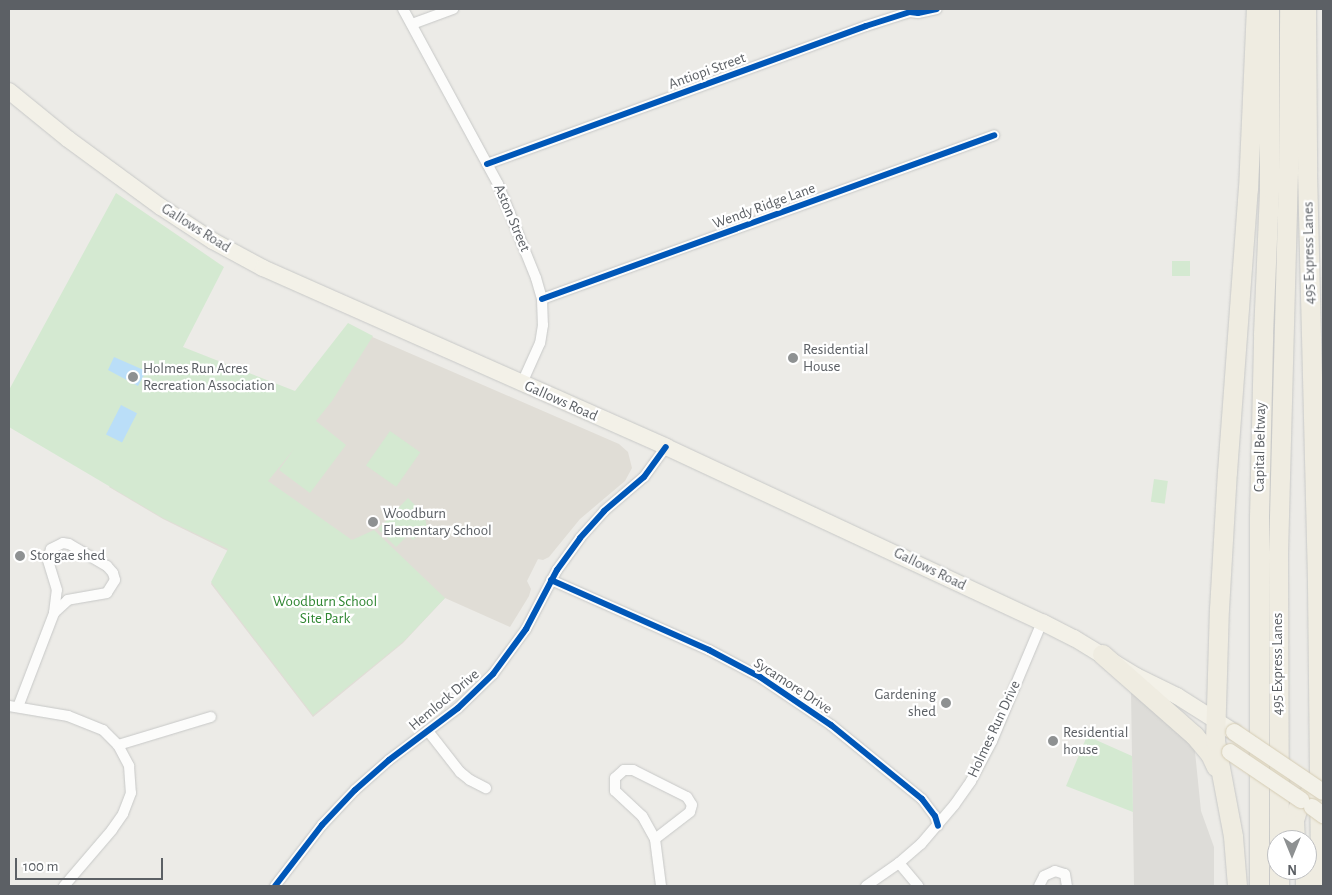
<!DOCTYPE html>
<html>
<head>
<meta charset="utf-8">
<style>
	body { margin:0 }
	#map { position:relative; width:1332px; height:895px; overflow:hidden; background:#ecebe7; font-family:"Alegreya Sans",sans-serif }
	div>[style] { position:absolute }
	.industrial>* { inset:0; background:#dddcd8 }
	.education>* { inset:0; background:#e0ddd6 }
	.green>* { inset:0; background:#d4e9d1; transform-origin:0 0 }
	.water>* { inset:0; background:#badef8; transform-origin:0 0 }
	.roads { filter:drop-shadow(0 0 1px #c7c8c7) drop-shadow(0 0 1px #c7c8c7) }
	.minor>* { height:10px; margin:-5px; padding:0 5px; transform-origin:5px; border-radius:5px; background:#fcfcfb }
	.primary>* { height:16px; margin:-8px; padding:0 8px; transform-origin:8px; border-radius:8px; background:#f3f1e8 }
	.motorway>* { height:19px; margin:-9.5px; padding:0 9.5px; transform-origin:9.5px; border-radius:9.5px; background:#efece1 }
	.bridges { filter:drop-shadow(0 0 1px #d5ccb3) drop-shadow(0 0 1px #d5ccb3) }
	.primary-bridge>* { height:16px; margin:-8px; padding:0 8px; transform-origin:8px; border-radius:8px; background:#f3f1e8 }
	.cycleway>* { height:6px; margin:-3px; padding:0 3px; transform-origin:3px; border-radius:3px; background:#0057b8 }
	.dots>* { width:14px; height:14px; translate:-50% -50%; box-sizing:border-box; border:2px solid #fff; border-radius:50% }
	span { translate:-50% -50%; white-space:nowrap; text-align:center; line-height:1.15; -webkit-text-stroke:4.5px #fff; paint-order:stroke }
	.street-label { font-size:15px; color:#5c6065 }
	.poi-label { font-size:15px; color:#5c6065 }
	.left { translate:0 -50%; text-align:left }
	.right { translate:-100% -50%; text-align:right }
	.park-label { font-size:15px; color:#318733 }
	.frame { position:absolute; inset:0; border:10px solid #5c6065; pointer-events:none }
	.north { position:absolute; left:1267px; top:830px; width:50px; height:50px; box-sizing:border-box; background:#fff; border:1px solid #bebfc1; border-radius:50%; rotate:180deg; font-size:14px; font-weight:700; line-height:20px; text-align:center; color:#5c6065 }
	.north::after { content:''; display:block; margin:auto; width:18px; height:22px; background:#8e9192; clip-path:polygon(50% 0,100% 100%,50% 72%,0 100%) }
	.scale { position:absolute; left:15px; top:858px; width:148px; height:22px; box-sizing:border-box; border:2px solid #5c6065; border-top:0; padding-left:6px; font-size:15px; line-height:18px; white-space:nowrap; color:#5c6065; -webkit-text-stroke:4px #fff; paint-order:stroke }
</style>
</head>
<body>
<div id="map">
	<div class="industrial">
		<div style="clip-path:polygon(1131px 691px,1194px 742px,1201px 811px,1214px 847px,1214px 886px,1134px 886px)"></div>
	</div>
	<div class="education">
		<div style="clip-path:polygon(347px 326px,619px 444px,628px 452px,632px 468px,625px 481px,580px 519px,549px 557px,543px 560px,538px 559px,527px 581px,531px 589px,529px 596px,510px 627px,445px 598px,403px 643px,313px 717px,211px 584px,228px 551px,163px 519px,109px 487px,183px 348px,301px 412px)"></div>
	</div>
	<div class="green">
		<div style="clip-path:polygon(116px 193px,224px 267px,183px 347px,295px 391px,348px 323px,373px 336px,332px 401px,316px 421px,346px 445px,310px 493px,279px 470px,294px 449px,268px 481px,352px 540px,374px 530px,445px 598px,404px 641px,313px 715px,211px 582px,228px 549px,163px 518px,9px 427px,9px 390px)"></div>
		<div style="left:1172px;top:261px;width:18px;height:15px"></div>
		<div style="left:390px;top:431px;width:37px;height:42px;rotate:35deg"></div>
		<div style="left:1154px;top:479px;width:14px;height:23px;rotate:8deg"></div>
		<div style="clip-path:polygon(408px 498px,424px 514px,427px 527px,413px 540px,408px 535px,396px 547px,378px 529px)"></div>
		<div style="clip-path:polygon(1087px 736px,1132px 756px,1133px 812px,1066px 786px)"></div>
	</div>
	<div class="water">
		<div style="clip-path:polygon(114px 357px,146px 371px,138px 386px,108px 370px)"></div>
		<div style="left:121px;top:405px;width:18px;height:33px;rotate:27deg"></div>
	</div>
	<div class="roads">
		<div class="minor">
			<div style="left:403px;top:9px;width:199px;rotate:61.5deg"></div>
			<div style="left:498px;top:184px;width:101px;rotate:68deg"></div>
			<div style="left:536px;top:278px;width:22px;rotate:74deg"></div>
			<div style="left:542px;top:299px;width:26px;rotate:88deg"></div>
			<div style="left:543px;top:325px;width:18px;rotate:99deg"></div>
			<div style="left:540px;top:343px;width:44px;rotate:114.2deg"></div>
			<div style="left:412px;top:24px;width:44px;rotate:-20.1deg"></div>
			<div style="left:487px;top:164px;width:403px;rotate:-20deg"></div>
			<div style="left:866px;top:26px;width:46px;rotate:-17.7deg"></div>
			<div style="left:910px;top:12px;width:8px;rotate:7deg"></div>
			<div style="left:918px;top:13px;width:19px;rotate:-12deg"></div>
			<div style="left:542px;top:299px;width:481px;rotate:-19.9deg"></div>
			<div style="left:63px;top:543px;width:6px;rotate:9deg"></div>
			<div style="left:69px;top:544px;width:44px;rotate:30.1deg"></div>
			<div style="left:107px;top:566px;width:9px;rotate:49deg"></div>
			<div style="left:113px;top:573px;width:7px;rotate:74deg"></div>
			<div style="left:115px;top:580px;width:15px;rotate:122deg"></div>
			<div style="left:107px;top:593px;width:40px;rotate:170deg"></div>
			<div style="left:68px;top:600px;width:19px;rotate:137deg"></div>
			<div style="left:54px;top:613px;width:23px;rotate:-83deg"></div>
			<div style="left:57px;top:590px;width:31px;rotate:-107deg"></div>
			<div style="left:48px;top:560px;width:11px;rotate:-75deg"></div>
			<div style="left:51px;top:549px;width:13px;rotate:-27deg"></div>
			<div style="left:551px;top:580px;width:173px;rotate:23.9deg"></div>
			<div style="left:709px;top:650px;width:58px;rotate:27.9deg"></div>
			<div style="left:760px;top:677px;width:86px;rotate:34.1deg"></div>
			<div style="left:831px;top:725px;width:117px;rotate:39.1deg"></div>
			<div style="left:922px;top:799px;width:21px;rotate:53deg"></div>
			<div style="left:935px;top:816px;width:10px;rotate:73deg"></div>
			<div style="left:9px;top:706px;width:60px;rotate:9.6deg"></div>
			<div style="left:68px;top:716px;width:38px;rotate:22deg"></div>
			<div style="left:103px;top:730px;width:21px;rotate:45deg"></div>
			<div style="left:118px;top:745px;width:24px;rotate:62deg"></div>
			<div style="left:129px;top:766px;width:27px;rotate:86deg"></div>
			<div style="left:131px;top:793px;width:22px;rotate:111deg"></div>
			<div style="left:123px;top:814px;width:19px;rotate:125deg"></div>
			<div style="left:112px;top:830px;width:74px;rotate:130.6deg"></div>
			<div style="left:18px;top:707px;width:101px;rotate:-69deg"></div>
			<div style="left:428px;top:731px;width:52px;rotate:52deg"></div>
			<div style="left:460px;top:772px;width:13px;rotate:39deg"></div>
			<div style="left:470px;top:780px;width:18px;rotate:27deg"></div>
			<div style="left:118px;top:745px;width:97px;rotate:-16.8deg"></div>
			<div style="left:624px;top:770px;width:9px"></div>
			<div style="left:633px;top:770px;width:60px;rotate:26.6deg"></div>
			<div style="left:687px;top:797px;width:9px;rotate:58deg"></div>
			<div style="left:692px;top:805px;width:7px;rotate:106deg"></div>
			<div style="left:690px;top:812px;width:44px;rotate:142.4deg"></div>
			<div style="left:655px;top:839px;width:26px;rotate:-119deg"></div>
			<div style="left:642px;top:816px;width:37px;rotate:-137deg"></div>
			<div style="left:615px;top:791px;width:13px;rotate:-90deg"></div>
			<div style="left:615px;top:778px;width:12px;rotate:-42deg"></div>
			<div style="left:655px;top:839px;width:47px;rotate:82.7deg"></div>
			<div style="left:899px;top:863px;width:30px;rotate:50deg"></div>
			<div style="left:275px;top:886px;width:77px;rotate:-52.4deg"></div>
			<div style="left:322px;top:825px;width:48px;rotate:-46.7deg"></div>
			<div style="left:355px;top:790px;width:45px;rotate:-41.4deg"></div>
			<div style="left:389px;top:760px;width:86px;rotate:-37deg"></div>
			<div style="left:458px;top:708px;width:49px;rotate:-44.2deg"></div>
			<div style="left:493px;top:674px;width:56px;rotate:-53.7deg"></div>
			<div style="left:526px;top:629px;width:67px;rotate:-62.3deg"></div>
			<div style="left:557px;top:570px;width:39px;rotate:-54deg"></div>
			<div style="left:580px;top:538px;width:36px;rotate:-48deg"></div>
			<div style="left:604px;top:511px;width:52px;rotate:-40.4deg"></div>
			<div style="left:644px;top:477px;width:37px;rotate:-54deg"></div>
			<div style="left:866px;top:886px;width:40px;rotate:-34.9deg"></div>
			<div style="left:899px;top:863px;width:29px;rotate:-41deg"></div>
			<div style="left:921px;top:844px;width:52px;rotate:-49.6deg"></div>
			<div style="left:955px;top:804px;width:28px;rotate:-55deg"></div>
			<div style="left:971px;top:781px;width:45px;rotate:-62.3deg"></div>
			<div style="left:992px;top:741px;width:129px;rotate:-67.2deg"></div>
			<div style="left:1039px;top:886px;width:11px;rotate:-63deg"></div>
			<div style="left:1044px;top:876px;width:12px;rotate:-24deg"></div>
			<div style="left:1055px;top:871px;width:10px;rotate:17deg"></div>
			<div style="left:1065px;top:874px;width:12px;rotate:81deg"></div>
		</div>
		<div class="primary">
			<div style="left:9px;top:91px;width:76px;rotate:39.1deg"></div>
			<div style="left:68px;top:139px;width:115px;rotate:36.2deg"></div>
			<div style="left:161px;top:207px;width:62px;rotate:33.2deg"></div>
			<div style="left:213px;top:241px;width:57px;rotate:28.4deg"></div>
			<div style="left:263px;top:268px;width:441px;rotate:23.9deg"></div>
			<div style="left:666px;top:447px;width:415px;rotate:25deg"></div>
			<div style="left:1042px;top:622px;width:36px;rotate:27deg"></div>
			<div style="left:1074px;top:638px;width:73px;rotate:31.5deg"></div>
			<div style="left:1136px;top:676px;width:46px;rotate:26deg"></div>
			<div style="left:1177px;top:696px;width:67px;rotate:32.3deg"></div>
		</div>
		<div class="motorway">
			<div style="left:1306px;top:9px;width:163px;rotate:89.6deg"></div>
			<div style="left:1307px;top:172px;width:413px;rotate:88.6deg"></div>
			<div style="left:1317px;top:585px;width:301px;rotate:89.4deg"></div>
			<div style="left:1102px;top:654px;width:123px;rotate:41.4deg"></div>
			<div style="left:1194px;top:735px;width:25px;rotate:50deg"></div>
			<div style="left:1210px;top:754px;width:14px;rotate:65deg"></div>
			<div style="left:1279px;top:840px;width:286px;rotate:-90.2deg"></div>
			<div style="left:1278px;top:554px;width:382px;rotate:-88.5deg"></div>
			<div style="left:1288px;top:172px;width:163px;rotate:-89.6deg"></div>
			<div style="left:1295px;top:840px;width:20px;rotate:-93deg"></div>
			<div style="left:1294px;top:820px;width:14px;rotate:-73deg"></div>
			<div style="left:1298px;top:807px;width:8px;rotate:-67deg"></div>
			<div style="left:1301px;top:800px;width:18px;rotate:-38deg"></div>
			<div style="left:1279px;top:870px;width:16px;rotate:90deg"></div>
			<div style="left:1305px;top:870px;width:16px;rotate:90deg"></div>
			<div style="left:1237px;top:886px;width:50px;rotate:-94.6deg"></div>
			<div style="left:1233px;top:836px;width:97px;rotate:-100.7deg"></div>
			<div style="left:1215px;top:741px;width:132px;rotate:-88.3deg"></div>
			<div style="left:1219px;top:609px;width:137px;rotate:-86.7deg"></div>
			<div style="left:1227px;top:472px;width:284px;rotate:-85.8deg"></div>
			<div style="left:1248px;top:189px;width:180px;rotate:-87.5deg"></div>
			<div style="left:1259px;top:886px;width:369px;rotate:-90deg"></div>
			<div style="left:1259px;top:517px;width:183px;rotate:-88.7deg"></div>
			<div style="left:1263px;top:334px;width:146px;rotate:-87.6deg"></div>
			<div style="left:1269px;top:188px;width:179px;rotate:-90deg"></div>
		</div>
	</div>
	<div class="bridges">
		<div class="primary-bridge">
			<div style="left:1234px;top:732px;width:107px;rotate:34deg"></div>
			<div style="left:1230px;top:752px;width:86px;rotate:34.1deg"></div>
			<div style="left:1312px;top:807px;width:14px;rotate:36deg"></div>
		</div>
	</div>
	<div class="cycleway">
		<div style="left:487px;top:164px;width:403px;rotate:-20deg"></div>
		<div style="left:866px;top:26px;width:46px;rotate:-17.7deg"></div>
		<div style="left:910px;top:12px;width:8px;rotate:7deg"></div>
		<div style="left:918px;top:13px;width:19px;rotate:-12deg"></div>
		<div style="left:542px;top:299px;width:481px;rotate:-19.9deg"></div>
		<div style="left:551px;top:580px;width:173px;rotate:23.9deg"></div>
		<div style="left:709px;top:650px;width:58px;rotate:27.9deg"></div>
		<div style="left:760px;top:677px;width:86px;rotate:34.1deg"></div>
		<div style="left:831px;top:725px;width:117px;rotate:39.1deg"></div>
		<div style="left:922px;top:799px;width:21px;rotate:53deg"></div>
		<div style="left:935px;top:816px;width:10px;rotate:73deg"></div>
		<div style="left:275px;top:886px;width:77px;rotate:-52.4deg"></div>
		<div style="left:322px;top:825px;width:48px;rotate:-46.7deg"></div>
		<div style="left:355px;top:790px;width:45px;rotate:-41.4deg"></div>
		<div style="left:389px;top:760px;width:86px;rotate:-37deg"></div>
		<div style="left:458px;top:708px;width:49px;rotate:-44.2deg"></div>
		<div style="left:493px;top:674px;width:56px;rotate:-53.7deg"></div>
		<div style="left:526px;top:629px;width:67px;rotate:-62.3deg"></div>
		<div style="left:557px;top:570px;width:39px;rotate:-54deg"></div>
		<div style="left:580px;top:538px;width:36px;rotate:-48deg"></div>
		<div style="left:604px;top:511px;width:52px;rotate:-40.4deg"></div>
		<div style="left:644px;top:477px;width:37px;rotate:-54deg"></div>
	</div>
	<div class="dots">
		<div style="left:793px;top:358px;background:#8e9192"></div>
		<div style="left:133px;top:377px;background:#8e9192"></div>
		<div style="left:373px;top:522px;background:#8e9192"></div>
		<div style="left:20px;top:556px;background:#8e9192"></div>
		<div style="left:946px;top:703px;background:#8e9192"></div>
		<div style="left:1053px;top:741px;background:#8e9192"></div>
	</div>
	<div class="street-label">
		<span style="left:707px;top:71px;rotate:-20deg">Antiopi Street</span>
		<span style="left:764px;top:206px;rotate:-20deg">Wendy Ridge Lane</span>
		<span style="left:512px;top:218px;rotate:67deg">Aston Street</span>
		<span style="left:196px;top:228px;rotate:32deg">Gallows Road</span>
		<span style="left:1309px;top:253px;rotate:-91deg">495 Express Lanes</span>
		<span style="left:561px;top:401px;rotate:24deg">Gallows Road</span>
		<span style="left:1260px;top:447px;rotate:-89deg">Capital Beltway</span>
		<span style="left:930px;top:569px;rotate:26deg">Gallows Road</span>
		<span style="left:1278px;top:664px;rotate:-90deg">495 Express Lanes</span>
		<span style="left:793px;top:686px;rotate:33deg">Sycamore Drive</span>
		<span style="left:444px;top:700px;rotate:-40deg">Hemlock Drive</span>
		<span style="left:994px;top:729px;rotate:-65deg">Holmes Run Drive</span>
	</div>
	<div class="poi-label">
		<span class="left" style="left:803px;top:358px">Residential<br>House</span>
		<span class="left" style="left:143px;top:377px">Holmes Run Acres<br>Recreation Association</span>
		<span class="left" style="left:383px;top:522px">Woodburn<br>Elementary School</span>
		<span class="left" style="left:30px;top:556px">Storgae shed</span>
		<span class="right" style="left:936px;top:703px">Gardening<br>shed</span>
		<span class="left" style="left:1063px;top:741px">Residential<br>house</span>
	</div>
	<div class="park-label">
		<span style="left:325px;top:610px">Woodburn School<br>Site Park</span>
	</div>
	<div class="frame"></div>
	<div class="north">N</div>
	<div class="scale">100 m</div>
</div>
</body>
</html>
